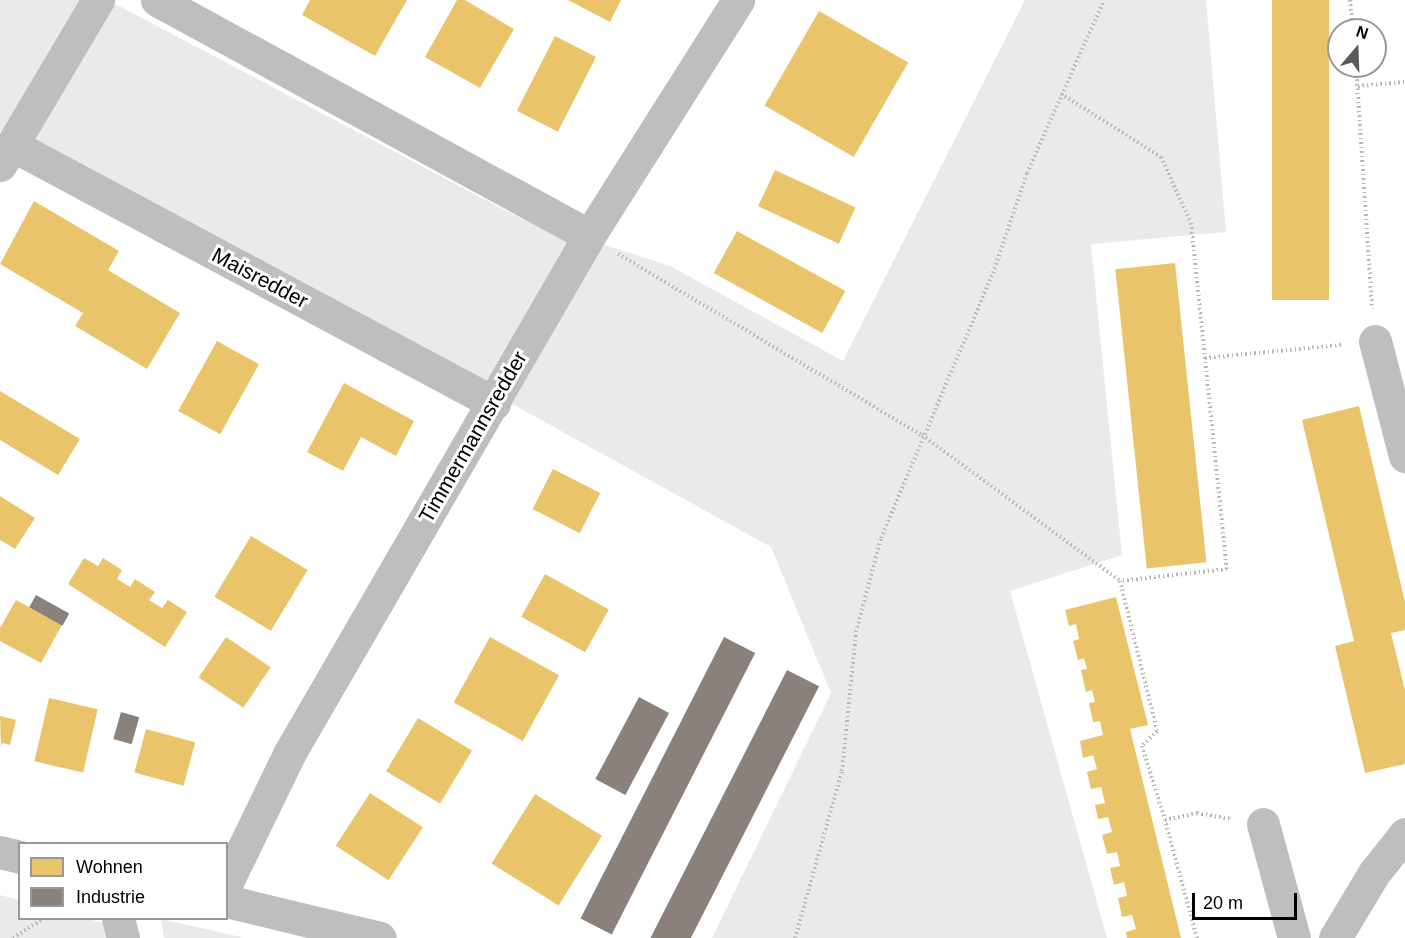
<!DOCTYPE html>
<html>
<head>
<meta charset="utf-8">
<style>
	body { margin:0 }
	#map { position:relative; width:1405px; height:938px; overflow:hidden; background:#fff; font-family:Arial,sans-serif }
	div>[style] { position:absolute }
	.green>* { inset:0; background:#eaeaea }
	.homes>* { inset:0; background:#e9c46a; transform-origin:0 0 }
	.industry>* { inset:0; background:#8a817c; transform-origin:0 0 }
	.path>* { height:4px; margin-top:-2px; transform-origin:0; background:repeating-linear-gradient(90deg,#b8b8b8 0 1.5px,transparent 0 4.5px) }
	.minor>* { height:33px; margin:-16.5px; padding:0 16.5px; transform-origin:16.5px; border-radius:16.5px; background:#bebebe }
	span { translate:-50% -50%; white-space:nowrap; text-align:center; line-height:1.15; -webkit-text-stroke:6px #fff; paint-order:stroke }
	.street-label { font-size:21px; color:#000 }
	.legend { position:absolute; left:18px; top:842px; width:210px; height:78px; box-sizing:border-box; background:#fff; border:2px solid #999; margin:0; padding:8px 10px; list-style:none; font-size:18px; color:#000 }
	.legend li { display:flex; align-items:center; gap:12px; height:30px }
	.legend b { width:30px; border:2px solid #999 }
	.north { position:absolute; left:1327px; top:18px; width:60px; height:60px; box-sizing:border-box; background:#fff; border:2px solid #999; border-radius:50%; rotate:19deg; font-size:16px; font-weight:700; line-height:24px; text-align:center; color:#000 }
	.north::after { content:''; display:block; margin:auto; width:21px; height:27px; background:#595959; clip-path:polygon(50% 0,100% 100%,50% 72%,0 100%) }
	.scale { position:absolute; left:1192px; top:893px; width:105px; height:27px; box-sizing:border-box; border:3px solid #000; border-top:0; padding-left:8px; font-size:18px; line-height:21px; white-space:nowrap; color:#000; -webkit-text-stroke:4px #fff; paint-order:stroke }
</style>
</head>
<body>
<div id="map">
	<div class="green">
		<div style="clip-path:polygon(0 0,108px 0,518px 217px,670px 266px,843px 361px,1025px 0,1206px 0,1226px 232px,1091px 244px,1122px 555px,1010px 591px,1107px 938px,712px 938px,831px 693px,771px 547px,29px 137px,0 131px)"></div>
		<div style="clip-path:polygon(0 895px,19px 900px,20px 918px,88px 919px,111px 925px,115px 938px,0 938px)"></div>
		<div style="clip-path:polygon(161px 919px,245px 938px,164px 938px)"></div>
	</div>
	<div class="homes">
		<div style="clip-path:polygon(310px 0,407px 0,375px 56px,302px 15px)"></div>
		<div style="clip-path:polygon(457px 0,465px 0,514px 29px,480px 88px,425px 57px)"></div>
		<div style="clip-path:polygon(568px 0,621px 0,610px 22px)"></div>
		<div style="left:1272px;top:0;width:57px;height:300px"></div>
		<div style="left:819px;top:11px;width:103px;height:109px;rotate:30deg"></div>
		<div style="left:555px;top:36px;width:46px;height:84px;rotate:27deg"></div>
		<div style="left:775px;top:170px;width:89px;height:40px;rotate:25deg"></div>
		<div style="clip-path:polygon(34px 201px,119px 251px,108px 270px,180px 313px,147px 369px,75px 326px,83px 313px,0 264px)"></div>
		<div style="left:737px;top:231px;width:124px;height:48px;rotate:29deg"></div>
		<div style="left:1175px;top:263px;width:301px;height:60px;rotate:84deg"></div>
		<div style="left:217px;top:341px;width:48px;height:80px;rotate:29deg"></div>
		<div style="clip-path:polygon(344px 383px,414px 421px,396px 456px,361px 437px,343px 471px,307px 452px)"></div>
		<div style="clip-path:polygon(0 391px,80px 439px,58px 475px,0 440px)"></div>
		<div style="clip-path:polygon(1359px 406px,1405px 602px,1405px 630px,1391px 633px,1405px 690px,1405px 764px,1365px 773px,1335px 646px,1354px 641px,1302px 420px)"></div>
		<div style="left:553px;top:469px;width:53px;height:45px;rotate:27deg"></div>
		<div style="clip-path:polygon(0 496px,35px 518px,15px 549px,0 540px)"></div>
		<div style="left:251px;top:536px;width:66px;height:71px;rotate:31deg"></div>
		<div style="clip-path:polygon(84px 558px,98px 566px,103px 558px,122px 570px,117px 579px,130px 587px,135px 579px,155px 592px,149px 600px,162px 608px,168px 600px,187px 612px,165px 647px,68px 584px)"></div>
		<div style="left:545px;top:574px;width:73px;height:49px;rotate:29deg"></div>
		<div style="clip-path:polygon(1116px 597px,1148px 725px,1130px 729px,1181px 938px,1127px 938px,1126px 932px,1136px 929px,1132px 915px,1122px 917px,1118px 898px,1127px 896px,1124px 882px,1114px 885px,1110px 868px,1120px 866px,1117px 852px,1107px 854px,1102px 835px,1112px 832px,1108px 817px,1098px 819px,1095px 805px,1105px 803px,1101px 787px,1091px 789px,1087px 772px,1097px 769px,1093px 755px,1083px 758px,1080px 741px,1103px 735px,1100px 721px,1093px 722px,1089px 703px,1095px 702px,1092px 690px,1086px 692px,1081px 670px,1087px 669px,1084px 658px,1078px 660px,1073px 641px,1079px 639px,1076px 624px,1069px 626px,1065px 610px)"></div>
		<div style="clip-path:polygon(16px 600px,62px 625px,41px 663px,0 641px,0 628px)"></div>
		<div style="left:226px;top:637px;width:54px;height:49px;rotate:34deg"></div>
		<div style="left:490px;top:637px;width:79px;height:75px;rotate:29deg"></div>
		<div style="left:49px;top:698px;width:50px;height:65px;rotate:13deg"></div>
		<div style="clip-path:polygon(0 716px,16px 720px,10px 745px,2px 743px,1px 748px)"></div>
		<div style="left:418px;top:718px;width:63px;height:62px;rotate:31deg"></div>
		<div style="left:146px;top:729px;width:51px;height:45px;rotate:15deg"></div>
		<div style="left:370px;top:793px;width:63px;height:63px;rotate:33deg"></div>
		<div style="left:535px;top:794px;width:79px;height:82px;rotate:32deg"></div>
	</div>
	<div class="industry">
		<div style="left:36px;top:595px;width:38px;height:14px;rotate:29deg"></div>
		<div style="left:724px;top:637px;width:35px;height:316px;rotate:27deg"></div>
		<div style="left:787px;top:670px;width:36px;height:301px;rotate:27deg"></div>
		<div style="left:639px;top:697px;width:34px;height:93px;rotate:28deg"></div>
		<div style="left:121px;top:712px;width:19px;height:28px;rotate:16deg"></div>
	</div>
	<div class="path">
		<div style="left:1350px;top:0;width:30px;rotate:84deg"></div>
		<div style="left:1356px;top:66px;width:243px;rotate:86.2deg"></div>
		<div style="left:1358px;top:86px;width:47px;rotate:-4.9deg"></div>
		<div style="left:1061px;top:94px;width:118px;rotate:32.2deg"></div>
		<div style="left:1161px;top:157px;width:72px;rotate:65.6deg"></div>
		<div style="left:1191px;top:223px;width:348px;rotate:84.1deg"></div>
		<div style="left:1227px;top:569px;width:108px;rotate:173.6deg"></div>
		<div style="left:618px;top:254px;width:354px;rotate:30.8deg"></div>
		<div style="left:922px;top:435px;width:246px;rotate:36.4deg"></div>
		<div style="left:1120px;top:581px;width:154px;rotate:76.1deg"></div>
		<div style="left:1157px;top:731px;width:21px;rotate:135deg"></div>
		<div style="left:1142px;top:746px;width:77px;rotate:72.7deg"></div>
		<div style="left:1205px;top:358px;width:137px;rotate:-5.5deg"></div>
		<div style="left:13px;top:938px;width:37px;rotate:-33deg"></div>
		<div style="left:795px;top:938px;width:173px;rotate:-74.3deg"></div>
		<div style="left:842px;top:771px;width:140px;rotate:-84.2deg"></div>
		<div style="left:856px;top:632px;width:97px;rotate:-75.1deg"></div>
		<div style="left:881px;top:538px;width:288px;rotate:-67.1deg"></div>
		<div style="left:993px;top:273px;width:106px;rotate:-71.2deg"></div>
		<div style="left:1027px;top:173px;width:189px;rotate:-66deg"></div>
		<div style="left:1197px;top:938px;width:122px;rotate:-105.2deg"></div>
		<div style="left:1165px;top:820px;width:33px;rotate:-12deg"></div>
		<div style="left:1197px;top:813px;width:35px;rotate:10deg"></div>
	</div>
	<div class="minor">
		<div style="left:157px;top:0;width:492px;rotate:28.6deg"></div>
		<div style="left:27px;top:153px;width:530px;rotate:28.16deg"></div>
		<div style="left:0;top:165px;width:192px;rotate:-59.3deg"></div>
		<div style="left:1375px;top:341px;width:119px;rotate:75.4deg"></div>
		<div style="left:1263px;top:824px;width:118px;rotate:74.8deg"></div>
		<div style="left:0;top:852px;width:21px;rotate:14deg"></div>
		<div style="left:226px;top:884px;width:144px;rotate:-64.1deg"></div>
		<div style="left:289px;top:754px;width:599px;rotate:-59.92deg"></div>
		<div style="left:589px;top:236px;width:279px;rotate:-57.7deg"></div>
		<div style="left:226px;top:901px;width:158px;rotate:13.5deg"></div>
		<div style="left:118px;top:918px;width:21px;rotate:76deg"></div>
		<div style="left:1335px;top:938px;width:76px;rotate:-59deg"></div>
		<div style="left:1374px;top:873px;width:50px;rotate:-51.5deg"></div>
	</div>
	<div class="street-label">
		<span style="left:260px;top:278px;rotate:28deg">Maisredder</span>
		<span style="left:473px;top:437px;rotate:-60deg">Timmermannsredder</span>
	</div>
	<ul class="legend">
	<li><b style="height:16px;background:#e9c46a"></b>Wohnen</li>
	<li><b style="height:16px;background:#8a817c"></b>Industrie</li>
	</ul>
	<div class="north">N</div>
	<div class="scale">20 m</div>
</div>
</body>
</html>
